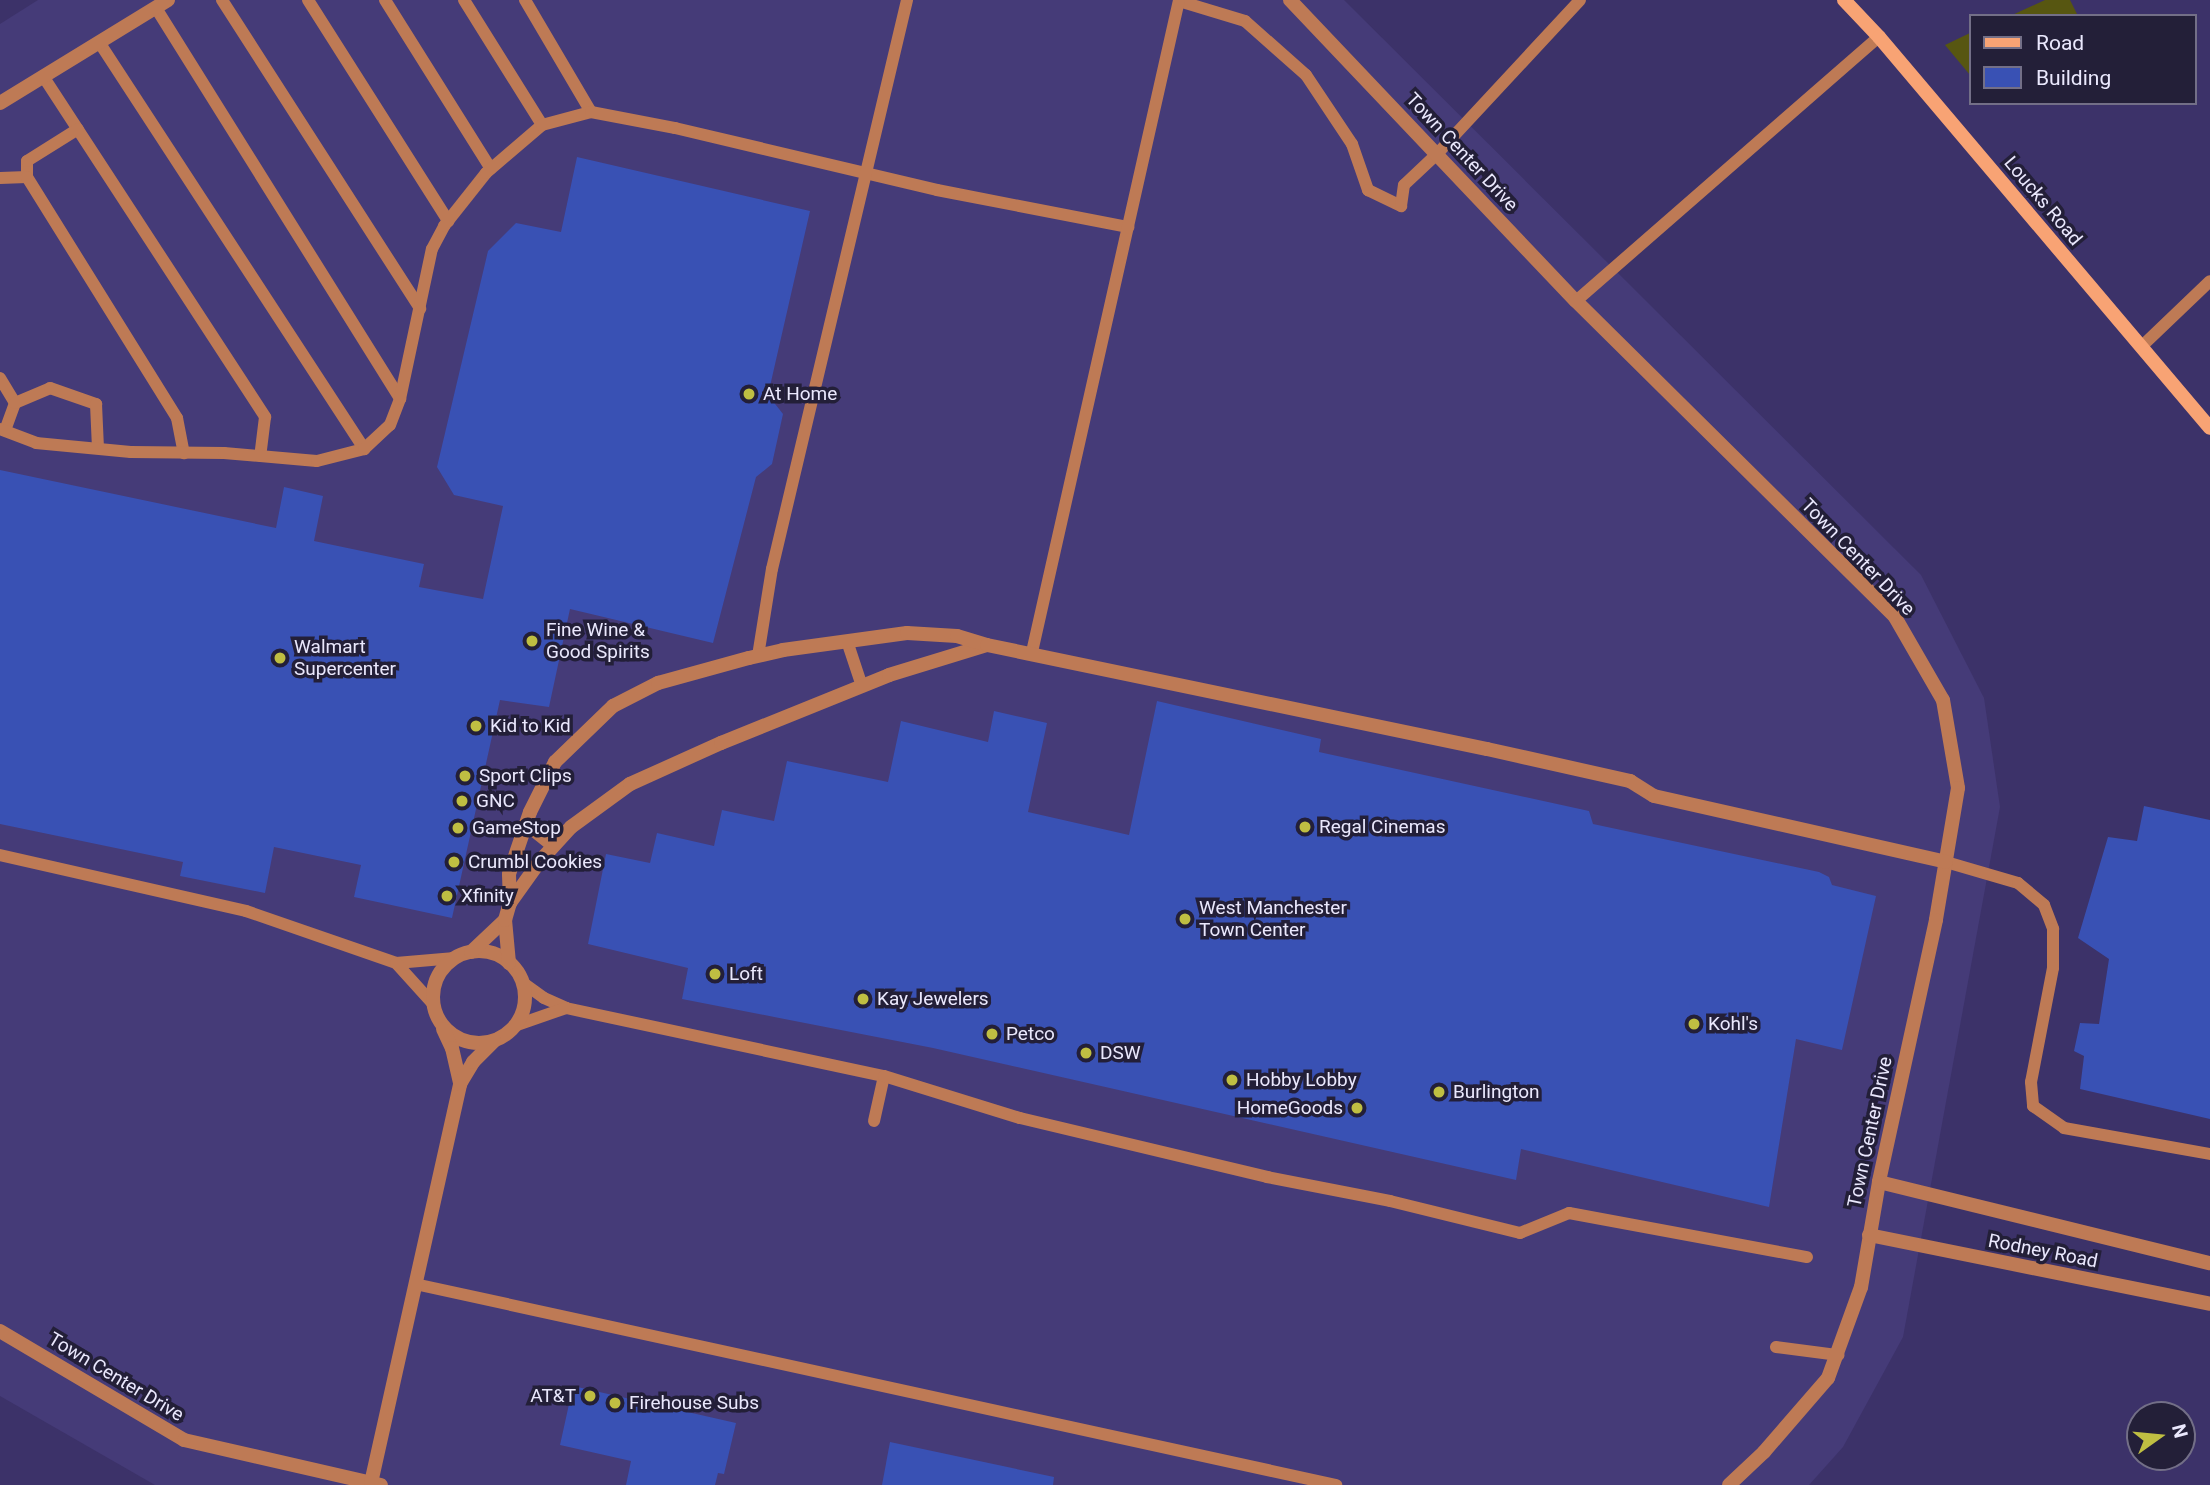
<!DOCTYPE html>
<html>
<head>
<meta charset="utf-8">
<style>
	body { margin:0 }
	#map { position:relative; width:2210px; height:1485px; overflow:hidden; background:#3c3269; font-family:Roboto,sans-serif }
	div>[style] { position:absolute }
	.built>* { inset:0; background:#453b78 }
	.green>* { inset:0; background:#575611 }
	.building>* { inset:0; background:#3951b4 }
	.lane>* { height:12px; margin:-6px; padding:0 6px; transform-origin:6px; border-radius:6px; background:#be7a55 }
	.street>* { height:14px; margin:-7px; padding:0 7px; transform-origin:7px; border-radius:7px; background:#be7a55 }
	.street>.ring { margin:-7px; padding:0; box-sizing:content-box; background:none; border:14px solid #be7a55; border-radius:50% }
	.secondary>* { height:14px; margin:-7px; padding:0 7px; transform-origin:7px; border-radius:7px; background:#f8a374 }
	.dots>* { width:19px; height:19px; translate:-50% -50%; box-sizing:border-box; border:4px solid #231f38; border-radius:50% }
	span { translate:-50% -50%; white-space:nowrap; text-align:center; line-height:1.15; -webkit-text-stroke:7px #231f38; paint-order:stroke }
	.street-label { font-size:19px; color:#eae8fd }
	.poi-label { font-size:19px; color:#eae8fd }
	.left { translate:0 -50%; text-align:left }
	.right { translate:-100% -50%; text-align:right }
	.legend { position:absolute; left:1969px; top:14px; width:228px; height:91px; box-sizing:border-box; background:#231f38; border:2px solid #736f87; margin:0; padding:9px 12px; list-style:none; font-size:21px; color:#eae8fd }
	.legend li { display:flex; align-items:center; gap:14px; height:35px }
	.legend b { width:35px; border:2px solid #736f87 }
	.north { position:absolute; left:2126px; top:1401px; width:70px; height:70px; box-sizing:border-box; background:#231f38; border:2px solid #736f87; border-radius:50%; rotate:75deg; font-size:19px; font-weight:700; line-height:28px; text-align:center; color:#eae8fd }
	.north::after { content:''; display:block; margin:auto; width:24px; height:32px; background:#bfbe42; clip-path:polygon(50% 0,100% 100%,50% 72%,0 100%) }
</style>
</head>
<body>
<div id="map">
	<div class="built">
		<div style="clip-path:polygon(38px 0,1344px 0,1921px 575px,1984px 698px,2000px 807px,1903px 1337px,1843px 1447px,1809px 1485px,155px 1485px,0 1396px,0 24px)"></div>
	</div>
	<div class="green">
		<div style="clip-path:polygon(2045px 0,2070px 0,2078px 16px,2010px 16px)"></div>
		<div style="clip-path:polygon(1970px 33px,1970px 75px,1945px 45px)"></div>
	</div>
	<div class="building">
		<div style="clip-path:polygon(577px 157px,810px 211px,768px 395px,783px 414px,772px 464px,756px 477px,713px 643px,570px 609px,549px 707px,500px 700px,452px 918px,354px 897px,361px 865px,274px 847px,265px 893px,180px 876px,183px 862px,0 824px,0 470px,276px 528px,284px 487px,323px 496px,314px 541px,424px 564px,419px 587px,483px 599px,503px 506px,454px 495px,437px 467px,488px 251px,516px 223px,561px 232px)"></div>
		<div style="clip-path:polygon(1157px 701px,1321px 739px,1319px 752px,1589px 811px,1593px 824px,1819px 872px,1829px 877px,1832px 885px,1876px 896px,1842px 1050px,1796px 1039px,1769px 1207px,1521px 1149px,1516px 1180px,933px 1048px,682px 999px,688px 968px,588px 944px,606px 854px,650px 863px,657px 833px,714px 846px,722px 810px,774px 821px,787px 761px,888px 782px,901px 721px,988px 742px,994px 711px,1047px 723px,1028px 812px,1129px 835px)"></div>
		<div style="clip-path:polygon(2144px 806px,2210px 820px,2210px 1119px,2080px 1089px,2084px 1056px,2074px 1051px,2080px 1023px,2099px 1024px,2109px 959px,2078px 938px,2108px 837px,2137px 841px)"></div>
		<div style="clip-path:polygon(573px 1386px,736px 1423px,724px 1474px,718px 1473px,715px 1485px,626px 1485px,631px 1461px,560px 1445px)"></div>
		<div style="clip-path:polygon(890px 1442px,1054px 1477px,1053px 1485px,882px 1485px)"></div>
	</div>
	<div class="lane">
		<div style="left:222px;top:0;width:367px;rotate:57.3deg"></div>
		<div style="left:308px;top:0;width:262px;rotate:57.6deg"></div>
		<div style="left:385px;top:0;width:199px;rotate:57.9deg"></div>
		<div style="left:464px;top:0;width:147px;rotate:58deg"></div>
		<div style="left:525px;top:0;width:130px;rotate:59.5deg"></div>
		<div style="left:1179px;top:1px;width:69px;rotate:16.9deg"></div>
		<div style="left:1245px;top:21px;width:81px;rotate:41.5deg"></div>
		<div style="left:1306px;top:75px;width:83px;rotate:56.3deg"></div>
		<div style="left:1352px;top:144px;width:49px;rotate:70.8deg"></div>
		<div style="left:1368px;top:190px;width:37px;rotate:26deg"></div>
		<div style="left:1401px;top:206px;width:21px;rotate:-82deg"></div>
		<div style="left:1404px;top:185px;width:45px;rotate:-43.2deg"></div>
		<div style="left:1437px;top:154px;width:210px;rotate:-47.1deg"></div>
		<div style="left:156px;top:8px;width:461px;rotate:58deg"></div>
		<div style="left:99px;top:42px;width:486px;rotate:56.9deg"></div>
		<div style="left:43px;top:76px;width:407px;rotate:56.9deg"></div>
		<div style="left:265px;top:417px;width:39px;rotate:97deg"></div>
		<div style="left:27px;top:177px;width:16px;rotate:-90deg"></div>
		<div style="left:27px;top:161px;width:60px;rotate:-32.1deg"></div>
		<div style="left:0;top:178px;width:27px;rotate:-2deg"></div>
		<div style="left:27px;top:177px;width:284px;rotate:58.1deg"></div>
		<div style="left:177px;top:418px;width:36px;rotate:79deg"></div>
		<div style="left:1576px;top:301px;width:402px;rotate:-41.1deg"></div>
		<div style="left:2141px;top:347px;width:95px;rotate:-43.7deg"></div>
		<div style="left:0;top:378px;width:29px;rotate:59deg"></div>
		<div style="left:15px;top:403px;width:29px;rotate:110deg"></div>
		<div style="left:15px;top:403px;width:38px;rotate:-23deg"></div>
		<div style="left:50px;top:388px;width:49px;rotate:19.2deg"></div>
		<div style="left:96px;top:404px;width:44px;rotate:87.4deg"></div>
		<div style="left:0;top:429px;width:39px;rotate:21deg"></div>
		<div style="left:36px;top:443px;width:95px;rotate:5.4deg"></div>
		<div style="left:131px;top:452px;width:93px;rotate:0.6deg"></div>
		<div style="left:224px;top:453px;width:93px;rotate:4.9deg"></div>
		<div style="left:317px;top:461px;width:49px;rotate:-14.3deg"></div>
		<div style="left:364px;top:449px;width:35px;rotate:-43deg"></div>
		<div style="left:390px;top:425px;width:28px;rotate:-69deg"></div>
		<div style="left:400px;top:399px;width:153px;rotate:-78deg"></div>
		<div style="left:432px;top:249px;width:26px;rotate:-62deg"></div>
		<div style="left:444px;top:226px;width:68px;rotate:-51.6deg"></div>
		<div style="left:486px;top:173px;width:74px;rotate:-40.6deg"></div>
		<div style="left:542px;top:125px;width:51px;rotate:-14.9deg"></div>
		<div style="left:591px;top:112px;width:86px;rotate:10.8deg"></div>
		<div style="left:675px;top:128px;width:269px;rotate:13.3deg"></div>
		<div style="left:937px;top:190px;width:195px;rotate:11deg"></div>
		<div style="left:847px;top:641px;width:47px;rotate:71.6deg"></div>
		<div style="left:1032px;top:652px;width:668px;rotate:-77.29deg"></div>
		<div style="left:758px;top:656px;width:88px;rotate:-80.9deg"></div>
		<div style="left:772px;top:569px;width:585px;rotate:-76.65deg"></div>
		<div style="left:525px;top:824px;width:36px;rotate:39deg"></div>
		<div style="left:0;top:855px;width:252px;rotate:12.8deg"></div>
		<div style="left:246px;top:911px;width:159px;rotate:19.1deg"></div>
		<div style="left:396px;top:963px;width:59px;rotate:-4.8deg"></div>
		<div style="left:1946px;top:862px;width:75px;rotate:16.3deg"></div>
		<div style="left:2018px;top:883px;width:34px;rotate:40deg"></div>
		<div style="left:2044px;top:905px;width:26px;rotate:69deg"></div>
		<div style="left:2053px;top:929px;width:39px;rotate:90deg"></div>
		<div style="left:2053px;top:968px;width:116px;rotate:100.9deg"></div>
		<div style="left:2031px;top:1082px;width:24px;rotate:85deg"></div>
		<div style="left:2033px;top:1106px;width:38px;rotate:35deg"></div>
		<div style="left:2064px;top:1128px;width:148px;rotate:10.1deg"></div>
		<div style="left:396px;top:963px;width:57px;rotate:47.9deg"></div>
		<div style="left:522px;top:982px;width:27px;rotate:36deg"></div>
		<div style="left:544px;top:998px;width:24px;rotate:24deg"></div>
		<div style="left:566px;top:1008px;width:325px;rotate:12.1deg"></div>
		<div style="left:884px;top:1076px;width:46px;rotate:102.5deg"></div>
		<div style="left:514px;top:1026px;width:55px;rotate:-19.1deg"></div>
		<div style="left:884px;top:1076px;width:142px;rotate:17.2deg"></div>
		<div style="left:1020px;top:1118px;width:254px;rotate:13.4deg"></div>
		<div style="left:1267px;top:1177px;width:125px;rotate:11deg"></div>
		<div style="left:1390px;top:1201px;width:134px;rotate:13.8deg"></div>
		<div style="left:1520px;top:1233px;width:53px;rotate:-22.2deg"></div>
		<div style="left:1569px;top:1213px;width:242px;rotate:10.5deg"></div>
		<div style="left:415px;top:1284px;width:943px;rotate:12.31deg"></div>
		<div style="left:1776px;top:1347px;width:63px;rotate:7.4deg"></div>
	</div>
	<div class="street">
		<div style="left:1290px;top:0;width:415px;rotate:46.5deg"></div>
		<div style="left:1576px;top:301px;width:449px;rotate:44.7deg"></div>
		<div style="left:1895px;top:617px;width:96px;rotate:60deg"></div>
		<div style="left:1943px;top:700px;width:89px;rotate:80.3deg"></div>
		<div style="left:1958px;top:788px;width:134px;rotate:99.5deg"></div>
		<div style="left:1936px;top:920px;width:268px;rotate:102.3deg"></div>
		<div style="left:1879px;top:1182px;width:107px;rotate:99.7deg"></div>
		<div style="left:1861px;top:1287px;width:97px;rotate:109.9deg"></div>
		<div style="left:1828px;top:1378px;width:98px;rotate:130.9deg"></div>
		<div style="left:1764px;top:1452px;width:48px;rotate:136.7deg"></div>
		<div style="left:0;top:103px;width:197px;rotate:-31.5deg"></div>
		<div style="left:510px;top:903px;width:52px;rotate:-54.5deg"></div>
		<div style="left:540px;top:861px;width:46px;rotate:-47.6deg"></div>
		<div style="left:571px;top:827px;width:73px;rotate:-36.1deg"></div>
		<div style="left:630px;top:784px;width:100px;rotate:-24.3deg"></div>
		<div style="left:721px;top:743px;width:181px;rotate:-22deg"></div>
		<div style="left:889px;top:675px;width:102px;rotate:-17deg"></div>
		<div class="ring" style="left:433px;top:951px;width:78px;height:78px"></div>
		<div style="left:471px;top:952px;width:47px;rotate:-43.3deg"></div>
		<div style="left:509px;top:963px;width:43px;rotate:-95.3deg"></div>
		<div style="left:505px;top:920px;width:18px;rotate:-74deg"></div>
		<div style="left:510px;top:903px;width:29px;rotate:-92deg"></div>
		<div style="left:509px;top:874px;width:65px;rotate:-71.3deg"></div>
		<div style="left:530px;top:812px;width:56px;rotate:-63.4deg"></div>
		<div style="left:555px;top:762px;width:81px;rotate:-44deg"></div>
		<div style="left:613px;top:706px;width:51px;rotate:-27.1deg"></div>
		<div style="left:658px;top:683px;width:94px;rotate:-15.4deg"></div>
		<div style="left:749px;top:658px;width:35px;rotate:-13deg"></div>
		<div style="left:783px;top:650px;width:125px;rotate:-7.8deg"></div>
		<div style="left:907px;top:633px;width:50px;rotate:3.4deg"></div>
		<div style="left:957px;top:636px;width:31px;rotate:17deg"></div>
		<div style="left:987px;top:645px;width:511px;rotate:11.75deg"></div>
		<div style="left:1487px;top:749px;width:147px;rotate:12.6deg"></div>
		<div style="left:1630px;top:781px;width:28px;rotate:32deg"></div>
		<div style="left:1654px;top:796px;width:299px;rotate:12.7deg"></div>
		<div style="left:443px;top:1029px;width:21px;rotate:65deg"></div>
		<div style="left:452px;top:1048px;width:37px;rotate:77deg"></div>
		<div style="left:1879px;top:1182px;width:341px;rotate:13.8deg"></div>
		<div style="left:1869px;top:1235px;width:348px;rotate:11.4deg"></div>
		<div style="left:0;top:1331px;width:214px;rotate:30.6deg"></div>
		<div style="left:184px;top:1440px;width:202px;rotate:12.9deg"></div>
		<div style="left:371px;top:1483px;width:409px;rotate:-77.4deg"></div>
		<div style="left:460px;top:1084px;width:26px;rotate:-59deg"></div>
		<div style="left:473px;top:1062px;width:30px;rotate:-45deg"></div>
	</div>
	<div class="secondary">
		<div style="left:1844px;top:0;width:51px;rotate:46.6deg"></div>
		<div style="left:1879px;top:37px;width:512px;rotate:49.75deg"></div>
	</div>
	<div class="dots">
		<div style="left:749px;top:394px;background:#bfbe42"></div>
		<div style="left:532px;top:641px;background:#bfbe42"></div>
		<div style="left:280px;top:658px;background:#bfbe42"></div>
		<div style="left:476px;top:726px;background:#bfbe42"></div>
		<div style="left:465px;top:776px;background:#bfbe42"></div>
		<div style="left:462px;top:801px;background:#bfbe42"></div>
		<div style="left:1305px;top:827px;background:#bfbe42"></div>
		<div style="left:458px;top:828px;background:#bfbe42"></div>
		<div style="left:454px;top:862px;background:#bfbe42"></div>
		<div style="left:447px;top:896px;background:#bfbe42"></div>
		<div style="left:1185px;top:919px;background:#bfbe42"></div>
		<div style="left:715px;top:974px;background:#bfbe42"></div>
		<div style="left:863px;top:999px;background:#bfbe42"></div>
		<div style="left:1694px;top:1024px;background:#bfbe42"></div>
		<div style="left:992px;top:1034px;background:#bfbe42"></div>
		<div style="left:1086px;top:1053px;background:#bfbe42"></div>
		<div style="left:1232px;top:1080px;background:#bfbe42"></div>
		<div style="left:1439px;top:1092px;background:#bfbe42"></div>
		<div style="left:1357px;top:1108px;background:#bfbe42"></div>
		<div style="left:590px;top:1396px;background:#bfbe42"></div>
		<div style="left:615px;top:1403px;background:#bfbe42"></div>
	</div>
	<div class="street-label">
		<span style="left:1462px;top:152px;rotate:47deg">Town Center Drive</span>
		<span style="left:2043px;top:201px;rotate:50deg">Loucks Road</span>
		<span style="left:1858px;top:557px;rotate:46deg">Town Center Drive</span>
		<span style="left:1870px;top:1132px;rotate:-78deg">Town Center Drive</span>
		<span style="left:2043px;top:1251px;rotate:11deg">Rodney Road</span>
		<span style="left:116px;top:1377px;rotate:31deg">Town Center Drive</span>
	</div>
	<div class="poi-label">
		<span class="left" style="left:763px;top:394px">At Home</span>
		<span class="left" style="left:546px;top:641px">Fine Wine &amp;<br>Good Spirits</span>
		<span class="left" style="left:294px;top:658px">Walmart<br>Supercenter</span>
		<span class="left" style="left:490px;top:726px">Kid to Kid</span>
		<span class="left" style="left:479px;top:776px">Sport Clips</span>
		<span class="left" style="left:476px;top:801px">GNC</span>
		<span class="left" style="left:1319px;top:827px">Regal Cinemas</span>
		<span class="left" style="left:472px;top:828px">GameStop</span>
		<span class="left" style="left:468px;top:862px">Crumbl Cookies</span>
		<span class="left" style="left:461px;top:896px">Xfinity</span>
		<span class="left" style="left:1199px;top:919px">West Manchester<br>Town Center</span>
		<span class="left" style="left:729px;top:974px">Loft</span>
		<span class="left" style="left:877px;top:999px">Kay Jewelers</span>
		<span class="left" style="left:1708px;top:1024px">Kohl's</span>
		<span class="left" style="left:1006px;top:1034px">Petco</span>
		<span class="left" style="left:1100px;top:1053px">DSW</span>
		<span class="left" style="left:1246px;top:1080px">Hobby Lobby</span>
		<span class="left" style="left:1453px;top:1092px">Burlington</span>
		<span class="right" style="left:1343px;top:1108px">HomeGoods</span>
		<span class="right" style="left:576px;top:1396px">AT&amp;T</span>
		<span class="left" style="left:629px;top:1403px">Firehouse Subs</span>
	</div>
	<ul class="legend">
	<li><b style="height:9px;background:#f8a374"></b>Road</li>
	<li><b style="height:19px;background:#3951b4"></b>Building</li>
	</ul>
	<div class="north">N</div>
</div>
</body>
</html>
